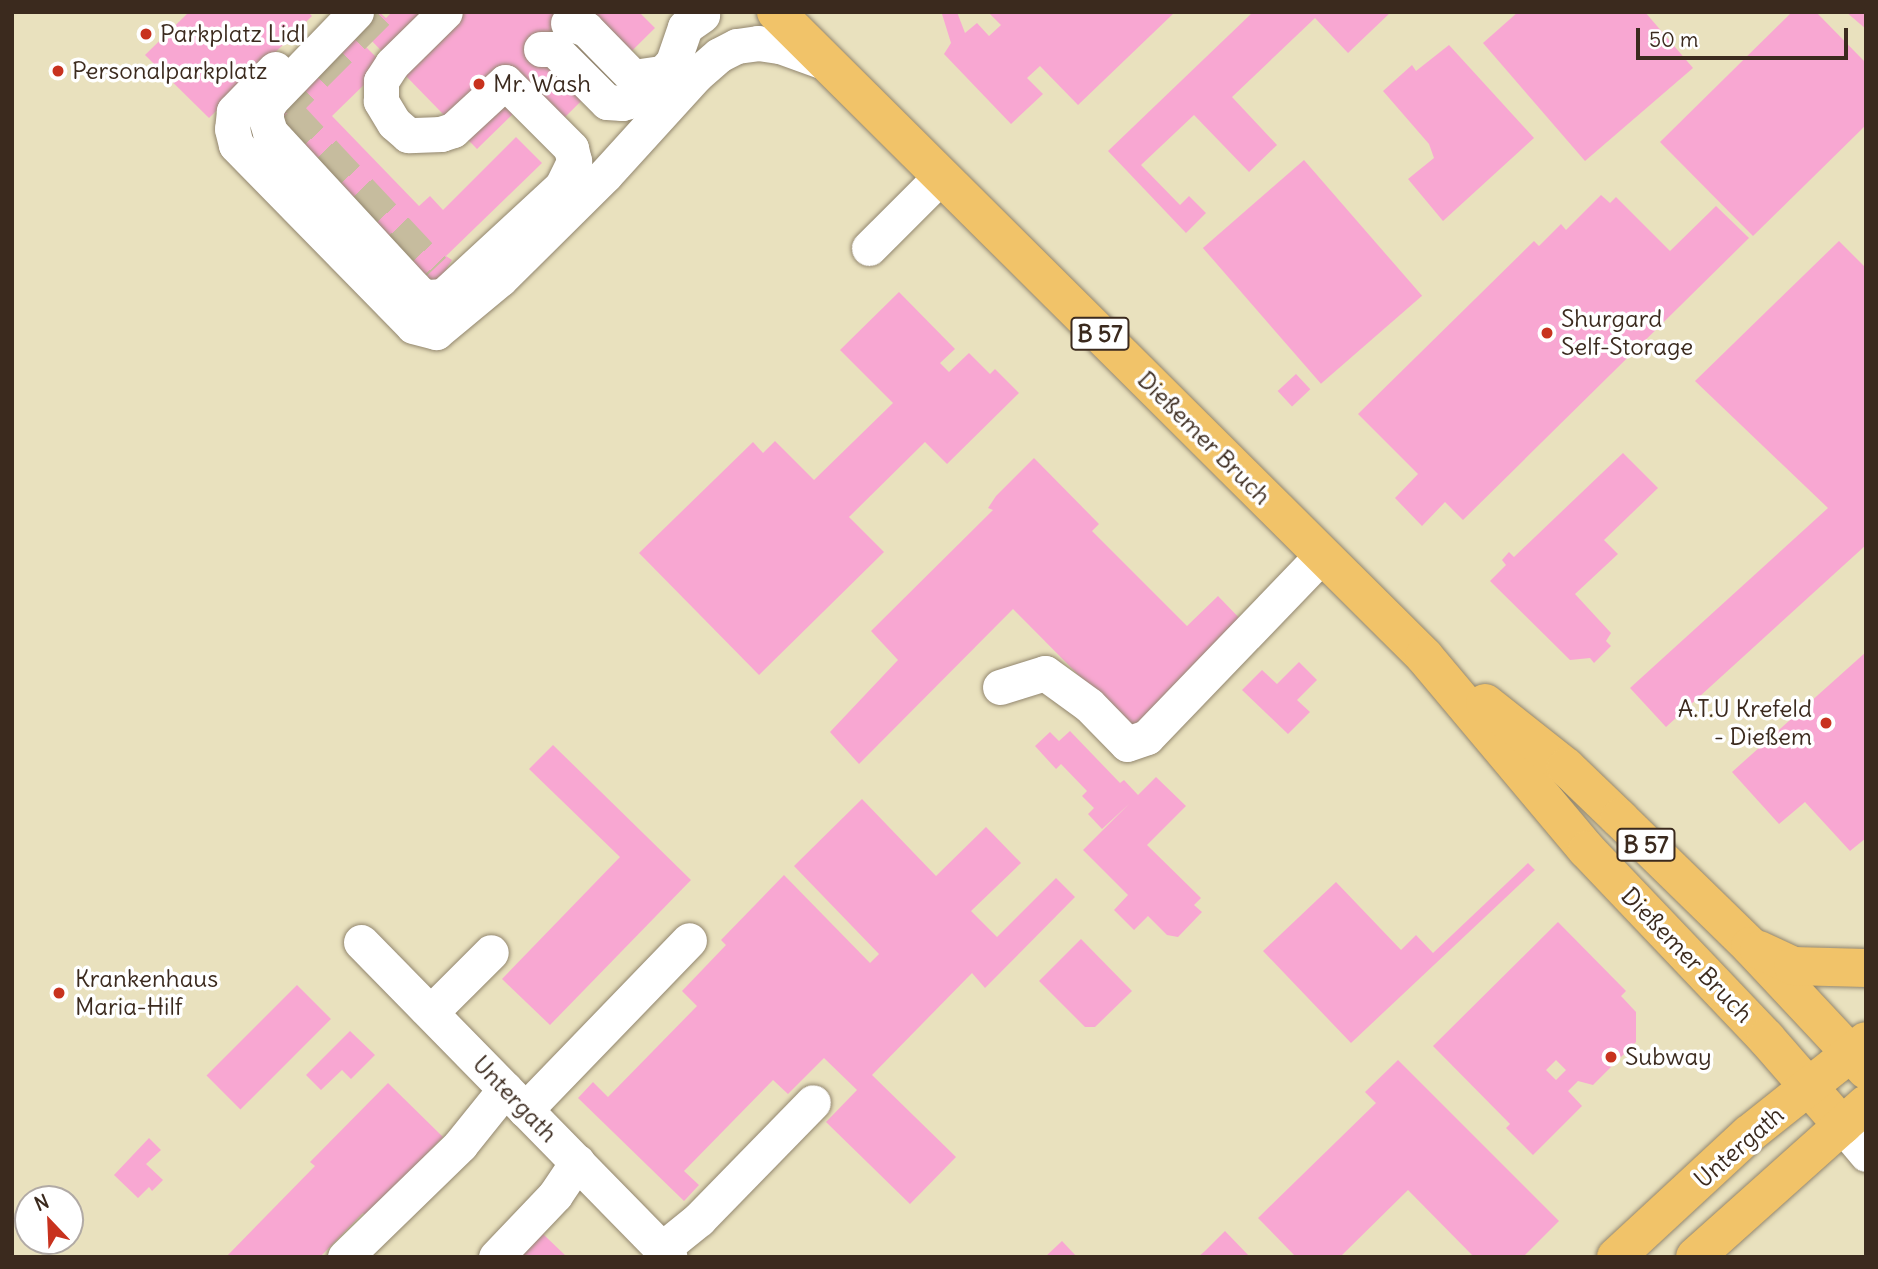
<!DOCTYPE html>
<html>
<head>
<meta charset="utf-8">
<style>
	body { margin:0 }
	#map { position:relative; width:1878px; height:1269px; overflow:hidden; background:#e9e1be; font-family:Delius,sans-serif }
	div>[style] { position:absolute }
	.building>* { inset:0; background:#f8a7d2; transform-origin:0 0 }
	.minor-tunnel>* { height:35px; margin-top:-17.5px; transform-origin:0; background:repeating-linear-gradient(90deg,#c6bc9e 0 35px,transparent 0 53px) }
	.roads { filter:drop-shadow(0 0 2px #92866e) drop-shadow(0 0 2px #92866e) }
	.minor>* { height:35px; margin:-17.5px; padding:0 17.5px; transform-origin:17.5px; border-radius:17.5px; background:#fff }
	.major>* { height:38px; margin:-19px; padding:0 19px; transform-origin:19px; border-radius:19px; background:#f1c369 }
	.dots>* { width:19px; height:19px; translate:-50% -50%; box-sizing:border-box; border:4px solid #fff; border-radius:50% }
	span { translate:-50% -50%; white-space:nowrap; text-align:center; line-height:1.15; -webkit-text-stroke:7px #fff; paint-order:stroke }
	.shield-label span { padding:2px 5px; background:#fff; border:2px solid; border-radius:5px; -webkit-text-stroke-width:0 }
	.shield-label { font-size:23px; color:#3b2a1e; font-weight:700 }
	.poi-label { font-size:24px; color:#3b2a1e }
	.left { translate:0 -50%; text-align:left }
	.right { translate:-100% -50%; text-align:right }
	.street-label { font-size:24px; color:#3b2a1e }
	.frame { position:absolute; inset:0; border:14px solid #3b2a1e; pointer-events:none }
	.north { position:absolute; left:14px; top:1185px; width:70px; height:70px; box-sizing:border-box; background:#fff; border:2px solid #b1aaa5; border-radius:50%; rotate:337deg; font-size:19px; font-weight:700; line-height:28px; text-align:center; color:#3b2a1e }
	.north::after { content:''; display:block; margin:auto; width:24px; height:32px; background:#c8321e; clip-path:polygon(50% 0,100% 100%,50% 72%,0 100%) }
	.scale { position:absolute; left:1636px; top:28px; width:212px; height:32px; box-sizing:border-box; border:4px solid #3b2a1e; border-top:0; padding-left:9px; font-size:21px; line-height:24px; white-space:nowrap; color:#3b2a1e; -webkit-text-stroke:5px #fff; paint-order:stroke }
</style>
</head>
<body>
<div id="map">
	<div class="building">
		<div style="clip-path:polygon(189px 12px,308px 12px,312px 16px,209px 118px,145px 55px)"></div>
		<div style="clip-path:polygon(344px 12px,379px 12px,386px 18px,392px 12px,639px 12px,655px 28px,561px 121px,526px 101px,477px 149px,367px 36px,362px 43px,380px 61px,373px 76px,332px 116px,419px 206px,430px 196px,443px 210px,516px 137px,542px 163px,446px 256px,452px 260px,419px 313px,246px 137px,247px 108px)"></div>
		<div style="clip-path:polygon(957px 12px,965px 33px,977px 23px,989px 36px,1001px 25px,988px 12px,1175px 12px,1078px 105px,1040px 66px,1027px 78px,1043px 94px,1011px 124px,944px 54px,951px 43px,942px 14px)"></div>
		<div style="clip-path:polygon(1253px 12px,1391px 12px,1348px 53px,1315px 18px,1232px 97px,1277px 145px,1249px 172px,1194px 115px,1141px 165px,1180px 205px,1189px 196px,1206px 213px,1186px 233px,1108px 151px)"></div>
		<div style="clip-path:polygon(1518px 12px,1645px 12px,1693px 68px,1585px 161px,1483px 43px)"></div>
		<div style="clip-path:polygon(1792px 12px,1816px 12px,1866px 63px,1866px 125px,1753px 236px,1660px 142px)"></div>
		<div style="clip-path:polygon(1846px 12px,1866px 12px,1866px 29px)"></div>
		<div style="clip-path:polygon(1449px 45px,1534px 138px,1443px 221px,1408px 179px,1434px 158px,1429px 144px,1383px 91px,1412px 65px,1416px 71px)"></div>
		<div style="left:1304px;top:160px;width:180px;height:134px;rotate:49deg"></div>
		<div style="clip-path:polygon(1601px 195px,1610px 203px,1616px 197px,1670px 251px,1716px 206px,1749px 238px,1463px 520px,1445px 502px,1422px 526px,1395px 498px,1418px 474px,1358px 414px,1534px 241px,1539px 246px,1561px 224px,1566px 230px)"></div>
		<div style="clip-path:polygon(1839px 241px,1866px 268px,1866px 545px,1666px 727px,1630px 688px,1828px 508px,1695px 381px)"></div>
		<div style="clip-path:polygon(899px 292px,955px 349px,940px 363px,949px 372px,969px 353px,990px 374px,995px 369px,1019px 393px,947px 464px,925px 442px,849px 517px,884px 552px,759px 675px,639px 553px,753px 442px,763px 453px,775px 441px,814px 480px,893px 403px,840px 350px)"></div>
		<div style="left:1296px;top:374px;width:21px;height:25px;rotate:47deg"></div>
		<div style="clip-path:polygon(1623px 453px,1658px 488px,1604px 540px,1618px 554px,1575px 594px,1611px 633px,1606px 641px,1611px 646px,1594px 663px,1590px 658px,1570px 660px,1490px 581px,1506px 565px,1502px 560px,1509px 552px,1514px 557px)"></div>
		<div style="clip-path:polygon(1034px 458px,1099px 524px,1092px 531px,1187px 626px,1218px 596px,1245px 624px,1135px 732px,1013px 609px,859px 764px,830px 732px,898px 660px,871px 631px,993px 510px,988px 508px,996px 496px)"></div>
		<div style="clip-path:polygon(1866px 652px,1866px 838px,1850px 851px,1805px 802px,1779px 824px,1732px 772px)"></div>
		<div style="clip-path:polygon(1299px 662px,1317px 680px,1297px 700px,1310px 712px,1288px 734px,1242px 690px,1262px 670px,1277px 684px)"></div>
		<div style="clip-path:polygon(1070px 731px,1120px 783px,1124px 780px,1138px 795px,1156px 777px,1186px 806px,1147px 845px,1201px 898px,1194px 905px,1202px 912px,1178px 937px,1167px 935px,1148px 916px,1134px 930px,1114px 910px,1128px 895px,1083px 850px,1129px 804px,1102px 829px,1088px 814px,1094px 808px,1082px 796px,1087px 791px,1061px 764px,1056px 769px,1035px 746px,1050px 732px,1059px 741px)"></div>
		<div style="clip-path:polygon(553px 745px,691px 880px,550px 1025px,502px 979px,620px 857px,529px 769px)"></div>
		<div style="clip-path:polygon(862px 799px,936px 876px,986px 827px,1021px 863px,971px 911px,997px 937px,1056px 878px,1075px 897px,985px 988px,972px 973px,872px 1075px,956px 1157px,910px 1204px,826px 1122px,857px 1090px,824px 1058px,788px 1094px,773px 1080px,684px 1171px,699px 1185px,684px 1201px,578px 1098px,593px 1082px,608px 1097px,697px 1006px,682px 991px,726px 945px,721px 940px,784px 875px,870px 963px,879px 954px,794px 866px)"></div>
		<div style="clip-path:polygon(1528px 863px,1535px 870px,1351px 1043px,1263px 951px,1336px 882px,1401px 950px,1416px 935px,1433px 953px)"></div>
		<div style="clip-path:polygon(evenodd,1558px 922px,1626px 991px,1621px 996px,1636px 1012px,1636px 1042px,1593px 1085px,1578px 1081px,1568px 1091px,1582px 1106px,1533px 1155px,1506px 1128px,1510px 1124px,1433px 1046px,1558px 922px,1556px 1060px,1566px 1070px,1556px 1080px,1546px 1070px,1556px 1060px)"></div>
		<div style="clip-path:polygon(1081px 939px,1132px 991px,1095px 1027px,1085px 1027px,1039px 981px)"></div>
		<div style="left:297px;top:985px;width:48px;height:128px;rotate:45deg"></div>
		<div style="clip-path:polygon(350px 1031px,375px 1055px,351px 1079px,342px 1070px,321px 1090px,306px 1075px)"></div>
		<div style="clip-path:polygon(1398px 1060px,1559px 1221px,1523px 1257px,1474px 1257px,1408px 1190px,1340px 1257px,1296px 1257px,1258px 1218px,1376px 1103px,1365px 1092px)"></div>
		<div style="clip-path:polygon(388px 1083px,443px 1137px,366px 1216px,363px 1213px,320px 1257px,226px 1257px,315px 1166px,310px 1162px)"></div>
		<div style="clip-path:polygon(149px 1138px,161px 1150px,146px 1164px,163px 1180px,152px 1191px,149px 1187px,138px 1198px,114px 1175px)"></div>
		<div style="clip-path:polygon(1225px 1231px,1250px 1257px,1198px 1257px,1205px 1251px)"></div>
		<div style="clip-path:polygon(543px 1234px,567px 1257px,521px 1257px)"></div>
		<div style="clip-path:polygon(1062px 1241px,1077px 1257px,1045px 1257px)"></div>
	</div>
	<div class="minor-tunnel">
		<div style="left:377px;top:12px;width:123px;rotate:135deg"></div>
		<div style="left:290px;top:99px;width:14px;rotate:102deg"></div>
		<div style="left:287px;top:113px;width:214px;rotate:46.9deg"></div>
	</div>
	<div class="roads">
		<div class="minor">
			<div style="left:356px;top:12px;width:122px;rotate:134deg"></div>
			<div style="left:271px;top:100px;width:10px;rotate:119deg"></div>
			<div style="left:266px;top:109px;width:10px;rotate:90deg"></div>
			<div style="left:266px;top:119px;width:14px;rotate:73deg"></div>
			<div style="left:270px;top:132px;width:212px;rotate:47.3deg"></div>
			<div style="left:414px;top:288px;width:10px;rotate:45deg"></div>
			<div style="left:421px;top:295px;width:8px;rotate:14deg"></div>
			<div style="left:429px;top:297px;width:14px;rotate:-4deg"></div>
			<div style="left:443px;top:296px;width:162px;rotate:-42.7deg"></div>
			<div style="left:562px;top:186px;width:28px;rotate:-64deg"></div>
			<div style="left:574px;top:161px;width:13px;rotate:-103deg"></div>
			<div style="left:571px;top:148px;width:93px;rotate:-135deg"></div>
			<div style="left:505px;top:82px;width:71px;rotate:137.3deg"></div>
			<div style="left:453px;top:130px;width:13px;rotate:162deg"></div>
			<div style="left:441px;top:134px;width:33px;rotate:178deg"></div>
			<div style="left:408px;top:135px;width:18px;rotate:-139deg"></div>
			<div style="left:394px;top:123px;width:26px;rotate:-121deg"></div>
			<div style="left:381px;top:101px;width:20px;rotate:-90deg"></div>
			<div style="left:381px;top:81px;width:20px;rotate:-57deg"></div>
			<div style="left:392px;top:64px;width:74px;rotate:-44.5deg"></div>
			<div style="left:568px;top:23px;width:19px;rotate:18deg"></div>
			<div style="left:586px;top:29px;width:67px;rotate:45.6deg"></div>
			<div style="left:633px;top:77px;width:30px;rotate:-8deg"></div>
			<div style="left:541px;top:49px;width:13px"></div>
			<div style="left:554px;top:49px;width:75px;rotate:45deg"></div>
			<div style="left:607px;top:102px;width:15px;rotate:4deg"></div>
			<div style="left:622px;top:103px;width:16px;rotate:-14deg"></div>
			<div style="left:638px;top:99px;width:36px;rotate:-46deg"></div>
			<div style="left:663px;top:73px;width:15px;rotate:-48deg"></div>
			<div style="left:673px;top:62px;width:37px;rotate:-71deg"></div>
			<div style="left:685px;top:27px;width:21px;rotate:-35deg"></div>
			<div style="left:275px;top:69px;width:59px;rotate:134.3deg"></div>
			<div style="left:234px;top:111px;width:18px;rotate:96deg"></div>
			<div style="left:232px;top:129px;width:16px;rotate:76deg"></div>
			<div style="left:236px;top:145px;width:253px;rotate:45.6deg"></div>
			<div style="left:413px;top:326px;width:24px;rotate:15deg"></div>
			<div style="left:436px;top:332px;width:83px;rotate:-39.6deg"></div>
			<div style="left:500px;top:279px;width:148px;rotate:-44.7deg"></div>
			<div style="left:605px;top:175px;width:135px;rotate:-47.7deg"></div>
			<div style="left:696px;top:75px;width:30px;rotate:-41deg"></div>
			<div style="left:719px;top:55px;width:20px;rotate:-27deg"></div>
			<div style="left:737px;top:46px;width:21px;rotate:-8deg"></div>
			<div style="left:758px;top:43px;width:22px;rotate:8deg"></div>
			<div style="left:780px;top:46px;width:50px;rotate:19.9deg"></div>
			<div style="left:869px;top:248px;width:102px;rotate:-45deg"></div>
			<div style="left:1000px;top:687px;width:47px;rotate:-17.3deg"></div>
			<div style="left:1045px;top:673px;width:54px;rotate:36deg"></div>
			<div style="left:1089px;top:705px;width:54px;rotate:45.7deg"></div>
			<div style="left:1127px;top:744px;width:21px;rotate:-19deg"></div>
			<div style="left:1147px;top:737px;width:252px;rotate:-46.1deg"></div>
			<div style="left:361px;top:942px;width:441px;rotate:45.6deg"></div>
			<div style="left:426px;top:1008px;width:11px;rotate:-10deg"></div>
			<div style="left:437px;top:1006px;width:76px;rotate:-45deg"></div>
			<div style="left:525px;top:1110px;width:236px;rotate:-46deg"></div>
			<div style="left:1842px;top:1125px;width:38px;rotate:50deg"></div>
			<div style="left:662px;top:1249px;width:48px;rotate:-39deg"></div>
			<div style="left:699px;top:1219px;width:163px;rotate:-45.7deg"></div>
			<div style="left:345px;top:1257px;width:161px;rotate:-44.2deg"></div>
			<div style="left:460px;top:1145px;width:72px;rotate:-51.2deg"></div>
			<div style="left:496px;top:1257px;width:86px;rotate:-46.4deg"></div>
			<div style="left:555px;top:1195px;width:40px;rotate:-56deg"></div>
		</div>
		<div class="major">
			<div style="left:776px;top:12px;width:914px;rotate:44.82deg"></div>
			<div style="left:1424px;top:656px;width:253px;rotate:50deg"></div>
			<div style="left:1587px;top:850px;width:260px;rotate:46.4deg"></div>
			<div style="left:1766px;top:1038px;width:116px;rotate:48.9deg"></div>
			<div style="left:1485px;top:703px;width:103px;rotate:38.3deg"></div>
			<div style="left:1566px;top:767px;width:74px;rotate:43.9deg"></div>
			<div style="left:1619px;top:818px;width:183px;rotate:44.3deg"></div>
			<div style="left:1750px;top:946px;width:170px;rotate:46.9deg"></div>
			<div style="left:1759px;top:950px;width:38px;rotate:25deg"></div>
			<div style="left:1793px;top:966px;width:73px;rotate:1.6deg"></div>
			<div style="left:1616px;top:1257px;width:181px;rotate:-42.8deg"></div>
			<div style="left:1749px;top:1134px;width:149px;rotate:-38.5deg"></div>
			<div style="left:1695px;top:1257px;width:229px;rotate:-41.8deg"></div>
		</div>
	</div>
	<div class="dots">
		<div style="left:146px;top:34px;background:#c8321e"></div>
		<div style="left:58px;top:71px;background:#c8321e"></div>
		<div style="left:479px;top:84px;background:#c8321e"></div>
		<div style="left:1547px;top:333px;background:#c8321e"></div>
		<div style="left:1826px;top:723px;background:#c8321e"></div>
		<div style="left:59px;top:993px;background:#c8321e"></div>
		<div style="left:1611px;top:1057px;background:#c8321e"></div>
	</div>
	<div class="shield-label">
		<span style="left:1100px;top:334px">B 57</span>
		<span style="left:1646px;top:845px">B 57</span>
	</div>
	<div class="poi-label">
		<span class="left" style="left:160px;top:34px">Parkplatz Lidl</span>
		<span class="left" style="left:72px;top:71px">Personalparkplatz</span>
		<span class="left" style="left:493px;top:84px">Mr. Wash</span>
		<span class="left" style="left:1561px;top:333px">Shurgard<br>Self-Storage</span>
		<span class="right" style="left:1812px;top:723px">A.T.U Krefeld<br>- Dießem</span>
		<span class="left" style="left:75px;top:993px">Krankenhaus<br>Maria-Hilf</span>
		<span class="left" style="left:1625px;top:1057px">Subway</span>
	</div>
	<div class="street-label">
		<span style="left:1204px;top:438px;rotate:45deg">Dießemer Bruch</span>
		<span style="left:1687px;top:955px;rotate:46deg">Dießemer Bruch</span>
		<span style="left:515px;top:1099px;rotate:46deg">Untergath</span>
		<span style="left:1739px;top:1147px;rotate:-41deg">Untergath</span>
	</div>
	<div class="frame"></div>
	<div class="north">N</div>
	<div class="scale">50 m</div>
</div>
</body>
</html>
